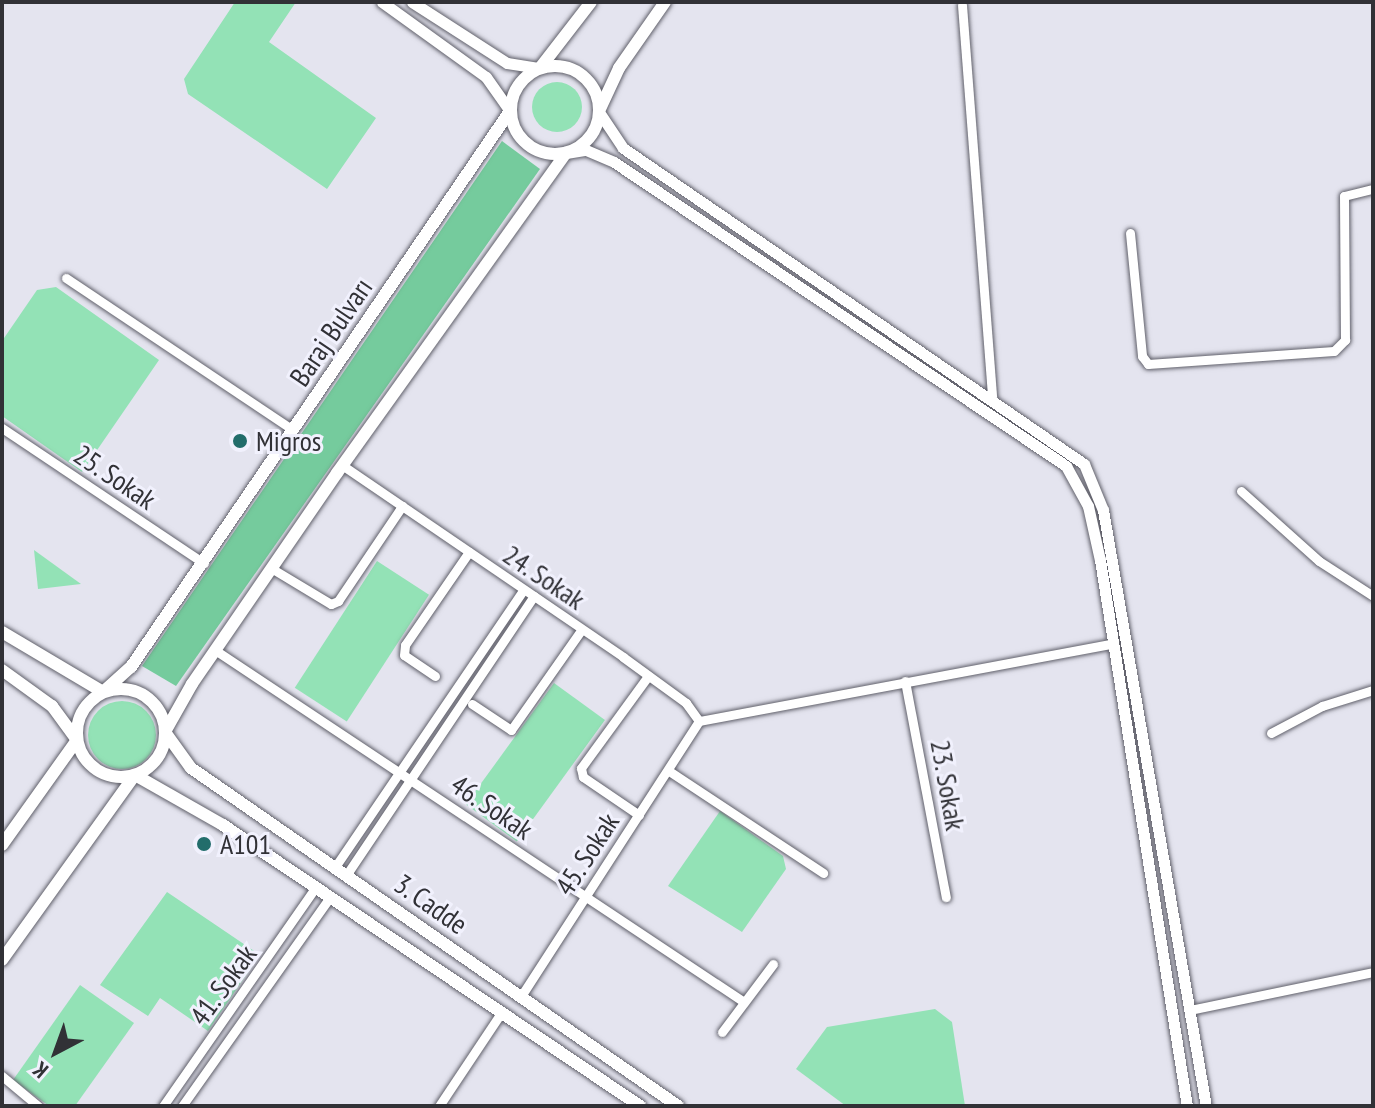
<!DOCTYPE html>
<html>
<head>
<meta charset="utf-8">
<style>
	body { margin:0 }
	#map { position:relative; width:1375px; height:1108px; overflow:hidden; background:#e4e4ef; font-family:"PT Sans Narrow",sans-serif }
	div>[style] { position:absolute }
	.green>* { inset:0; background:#93e2b6; transform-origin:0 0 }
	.round { border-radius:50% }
	.forest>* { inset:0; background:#75cb9d }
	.roads { filter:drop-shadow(0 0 2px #60606a) drop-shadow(0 0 2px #60606a) }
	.minor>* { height:9px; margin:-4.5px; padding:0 4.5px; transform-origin:4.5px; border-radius:4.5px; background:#fff }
	.tertiary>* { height:11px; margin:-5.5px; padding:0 5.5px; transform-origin:5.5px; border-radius:5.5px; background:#fff }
	.secondary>* { height:12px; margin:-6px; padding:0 6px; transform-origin:6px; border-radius:6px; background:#fff }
	.secondary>.ring { margin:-6px; padding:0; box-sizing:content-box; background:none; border:12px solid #fff; border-radius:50% }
	.dots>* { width:22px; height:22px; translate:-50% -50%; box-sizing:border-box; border:4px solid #f1f1fd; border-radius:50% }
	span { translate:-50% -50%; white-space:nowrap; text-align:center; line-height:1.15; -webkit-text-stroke:6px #f1f1fd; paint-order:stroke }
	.street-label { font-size:28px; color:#313136 }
	.poi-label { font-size:28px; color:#313136 }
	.left { translate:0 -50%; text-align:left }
	.frame { position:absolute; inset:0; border:4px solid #313136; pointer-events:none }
	.north { position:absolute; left:16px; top:1012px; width:80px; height:80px; -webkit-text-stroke:6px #f1f1fd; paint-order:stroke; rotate:221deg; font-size:22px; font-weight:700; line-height:32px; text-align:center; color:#313136 }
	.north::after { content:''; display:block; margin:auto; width:28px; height:36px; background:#313136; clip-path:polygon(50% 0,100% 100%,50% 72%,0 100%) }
</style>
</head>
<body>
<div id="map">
	<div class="green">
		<div style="clip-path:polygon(235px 2px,296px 2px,269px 42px,376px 118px,327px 189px,188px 94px,184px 79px)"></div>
		<div class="round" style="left:532px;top:82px;width:50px;height:50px"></div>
		<div style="clip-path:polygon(56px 287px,159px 360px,82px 472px,2px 416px,2px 341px,37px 290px)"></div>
		<div style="clip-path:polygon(34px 550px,81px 584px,38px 589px)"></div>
		<div style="left:377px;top:561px;width:62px;height:151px;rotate:33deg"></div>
		<div style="left:554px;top:683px;width:63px;height:150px;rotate:36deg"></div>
		<div class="round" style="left:88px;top:701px;width:68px;height:68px"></div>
		<div style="clip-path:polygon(720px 811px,783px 856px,786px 869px,742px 932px,668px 886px)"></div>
		<div style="clip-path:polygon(167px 892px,260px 955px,208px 1031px,160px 998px,148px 1016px,100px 985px)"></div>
		<div style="clip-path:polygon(80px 985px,134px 1023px,75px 1106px,49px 1106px,13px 1080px)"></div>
		<div style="clip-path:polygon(935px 1009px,952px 1022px,965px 1106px,846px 1106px,796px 1069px,827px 1027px)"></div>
	</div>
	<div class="forest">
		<div style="clip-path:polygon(502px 141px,540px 169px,176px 686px,142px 666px)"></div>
	</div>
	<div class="roads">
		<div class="minor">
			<div style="left:962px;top:5px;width:393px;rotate:85.6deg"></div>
			<div style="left:1130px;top:233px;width:124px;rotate:84.4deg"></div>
			<div style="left:1142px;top:356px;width:10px;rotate:53deg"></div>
			<div style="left:1148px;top:364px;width:186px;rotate:-4deg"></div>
			<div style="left:1334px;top:351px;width:16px;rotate:-45deg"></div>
			<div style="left:1345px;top:340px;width:144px;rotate:-90.4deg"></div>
			<div style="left:1344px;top:196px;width:30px;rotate:-14deg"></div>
			<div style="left:66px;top:278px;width:273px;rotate:33.8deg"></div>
			<div style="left:2px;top:428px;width:243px;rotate:33.8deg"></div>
			<div style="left:342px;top:465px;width:340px;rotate:34.3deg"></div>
			<div style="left:623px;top:657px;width:78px;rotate:36.1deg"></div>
			<div style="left:686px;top:703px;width:22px;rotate:54deg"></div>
			<div style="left:699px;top:721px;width:326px;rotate:122.9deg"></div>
			<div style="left:1241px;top:491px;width:105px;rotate:41.9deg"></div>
			<div style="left:1319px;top:561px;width:64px;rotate:32.9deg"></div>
			<div style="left:271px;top:568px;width:70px;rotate:31deg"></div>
			<div style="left:331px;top:604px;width:8px;rotate:-23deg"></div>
			<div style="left:338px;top:601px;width:115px;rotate:-56deg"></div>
			<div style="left:215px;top:650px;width:635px;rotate:33.64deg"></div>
			<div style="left:435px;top:676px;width:37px;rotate:-146deg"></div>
			<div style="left:404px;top:655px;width:10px;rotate:-84deg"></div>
			<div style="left:405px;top:645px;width:113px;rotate:-55.5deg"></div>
			<div style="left:905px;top:681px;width:220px;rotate:79.3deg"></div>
			<div style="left:472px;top:704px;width:47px;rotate:33.7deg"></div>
			<div style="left:511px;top:730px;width:123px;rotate:-54.9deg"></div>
			<div style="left:699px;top:721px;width:422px;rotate:-10.6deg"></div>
			<div style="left:1271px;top:733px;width:58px;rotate:-27.9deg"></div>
			<div style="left:1322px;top:706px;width:53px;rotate:-17.4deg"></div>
			<div style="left:669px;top:771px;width:185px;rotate:33.5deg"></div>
			<div style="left:639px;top:815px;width:68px;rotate:-145.8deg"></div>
			<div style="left:583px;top:777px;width:9px;rotate:-103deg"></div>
			<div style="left:581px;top:768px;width:114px;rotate:-53.9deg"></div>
			<div style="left:335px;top:867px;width:335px;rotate:-55.8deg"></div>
			<div style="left:347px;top:874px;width:335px;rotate:-56.1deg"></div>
			<div style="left:1190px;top:1010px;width:187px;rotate:-11.7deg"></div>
			<div style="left:722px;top:1032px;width:85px;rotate:-53.1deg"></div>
			<div style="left:2px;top:1076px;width:47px;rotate:39.8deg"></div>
			<div style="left:163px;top:1106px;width:267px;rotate:-55.1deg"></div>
			<div style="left:182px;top:1106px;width:256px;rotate:-54.7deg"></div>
			<div style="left:439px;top:1106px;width:112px;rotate:-56.3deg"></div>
		</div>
		<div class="tertiary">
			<div style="left:382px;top:2px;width:128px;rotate:35.8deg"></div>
			<div style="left:486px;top:77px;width:42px;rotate:54.8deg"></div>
			<div style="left:412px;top:2px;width:113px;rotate:32.7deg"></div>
			<div style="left:507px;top:63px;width:33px;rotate:9deg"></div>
			<div style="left:599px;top:112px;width:43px;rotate:56.3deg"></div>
			<div style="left:623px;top:148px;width:559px;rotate:34.43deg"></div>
			<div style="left:1084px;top:464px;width:50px;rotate:67.6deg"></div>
			<div style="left:1103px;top:510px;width:605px;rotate:80.2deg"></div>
			<div style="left:566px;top:153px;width:20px;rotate:-9deg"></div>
			<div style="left:586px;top:150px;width:30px;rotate:23deg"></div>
			<div style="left:614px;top:162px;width:545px;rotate:33.92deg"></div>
			<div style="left:1066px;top:466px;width:46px;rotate:61.2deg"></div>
			<div style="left:1088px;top:506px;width:55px;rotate:77.5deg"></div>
			<div style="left:1100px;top:560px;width:553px;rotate:80.95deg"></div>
		</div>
		<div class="secondary">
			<div class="ring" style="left:511px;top:66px;width:76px;height:76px"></div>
			<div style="left:540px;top:68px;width:83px;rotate:-52.3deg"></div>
			<div style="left:600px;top:109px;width:45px;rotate:-65.1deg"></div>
			<div style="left:619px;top:68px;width:80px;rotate:-55.1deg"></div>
			<div style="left:566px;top:153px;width:393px;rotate:125.6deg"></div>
			<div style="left:337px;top:473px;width:256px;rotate:124.5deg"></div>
			<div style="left:192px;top:684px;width:55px;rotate:119.4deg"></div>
			<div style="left:165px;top:732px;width:44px;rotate:54.2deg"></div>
			<div style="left:191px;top:768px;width:593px;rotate:34.76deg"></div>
			<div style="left:2px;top:632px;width:117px;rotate:30.7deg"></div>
			<div style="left:103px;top:692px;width:38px;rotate:-42deg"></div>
			<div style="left:131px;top:667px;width:673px;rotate:-55.72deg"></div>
			<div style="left:2px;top:670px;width:62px;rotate:35.8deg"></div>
			<div style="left:52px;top:706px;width:42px;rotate:53.7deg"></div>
			<div style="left:77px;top:740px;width:129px;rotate:125.5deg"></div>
			<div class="ring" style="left:77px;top:689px;width:76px;height:76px"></div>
			<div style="left:2px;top:960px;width:228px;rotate:-54.3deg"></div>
			<div style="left:135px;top:775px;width:101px;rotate:29.6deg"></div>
			<div style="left:223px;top:825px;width:503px;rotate:33.97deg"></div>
		</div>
	</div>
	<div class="dots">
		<div style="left:240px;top:441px;background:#226d6b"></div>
		<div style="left:204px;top:844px;background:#226d6b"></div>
	</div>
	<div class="street-label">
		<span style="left:331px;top:332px;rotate:-56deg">Baraj Bulvarı</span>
		<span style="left:115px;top:477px;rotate:34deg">25. Sokak</span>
		<span style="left:544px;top:577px;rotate:34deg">24. Sokak</span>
		<span style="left:948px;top:785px;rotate:80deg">23. Sokak</span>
		<span style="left:492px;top:807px;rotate:34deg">46. Sokak</span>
		<span style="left:587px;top:854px;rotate:-57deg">45. Sokak</span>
		<span style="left:431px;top:904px;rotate:35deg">3. Cadde</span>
		<span style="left:223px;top:985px;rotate:-54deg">41. Sokak</span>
	</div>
	<div class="poi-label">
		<span class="left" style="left:256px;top:441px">Migros</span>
		<span class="left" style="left:220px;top:844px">A101</span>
	</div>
	<div class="frame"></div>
	<div class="north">K</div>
</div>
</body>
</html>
